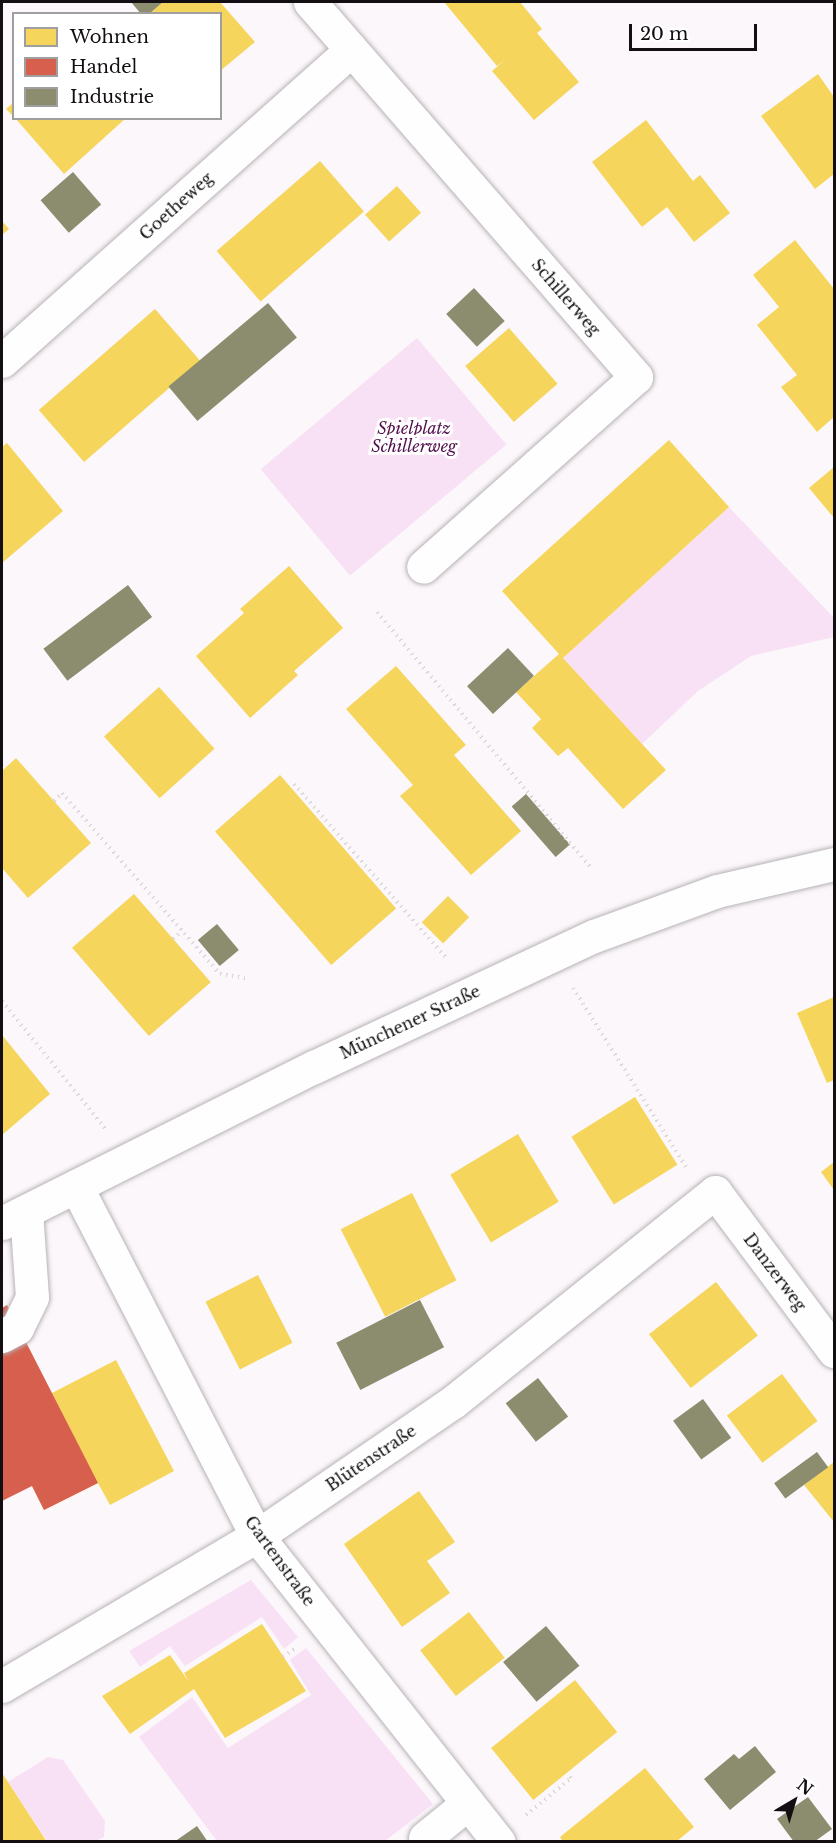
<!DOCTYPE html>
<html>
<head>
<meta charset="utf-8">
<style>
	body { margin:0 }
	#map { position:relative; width:836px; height:1843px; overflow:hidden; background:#fcf7fb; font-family:"Libre Baskerville",serif }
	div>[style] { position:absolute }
	.green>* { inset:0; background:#f9e1f5; transform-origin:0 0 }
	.homes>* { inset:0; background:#f6d55c; transform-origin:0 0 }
	.shops>* { inset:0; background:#d6604d }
	.industry>* { inset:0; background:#8c8c6e; transform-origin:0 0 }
	.path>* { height:4px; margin-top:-2px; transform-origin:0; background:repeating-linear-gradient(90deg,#dbd9db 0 1.5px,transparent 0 6px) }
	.roads { filter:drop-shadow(0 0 2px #b7b3b6) drop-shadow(0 0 2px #b7b3b6) }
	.minor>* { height:33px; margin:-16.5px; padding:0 16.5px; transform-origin:16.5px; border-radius:16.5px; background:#fffefe }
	span { translate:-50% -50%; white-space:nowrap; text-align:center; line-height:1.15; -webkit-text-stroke:6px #fff; paint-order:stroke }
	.street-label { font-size:16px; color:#120e12 }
	.park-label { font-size:16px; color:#520f4b; font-style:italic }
	.frame { position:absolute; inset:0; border:3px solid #120e12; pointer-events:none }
	.legend { position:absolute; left:12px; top:12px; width:210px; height:108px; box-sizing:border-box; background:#fff; border:2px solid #a09fa0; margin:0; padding:8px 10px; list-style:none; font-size:18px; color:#120e12 }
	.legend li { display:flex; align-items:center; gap:12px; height:30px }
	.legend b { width:30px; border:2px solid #a09fa0 }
	.north { position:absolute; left:764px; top:1771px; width:60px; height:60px; -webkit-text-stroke:4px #fff; paint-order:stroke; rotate:38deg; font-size:16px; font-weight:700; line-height:24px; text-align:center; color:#120e12 }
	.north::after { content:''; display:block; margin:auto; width:21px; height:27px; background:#120e12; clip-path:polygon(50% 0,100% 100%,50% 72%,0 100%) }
	.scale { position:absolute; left:629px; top:24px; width:128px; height:27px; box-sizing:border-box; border:3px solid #120e12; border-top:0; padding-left:8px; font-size:18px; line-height:21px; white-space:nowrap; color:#120e12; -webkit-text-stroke:4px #fff; paint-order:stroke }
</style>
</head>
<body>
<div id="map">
	<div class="green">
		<div style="left:417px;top:338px;width:139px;height:204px;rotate:50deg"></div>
		<div style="clip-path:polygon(729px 507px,834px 618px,834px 637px,751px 656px,698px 691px,642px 744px,563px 658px)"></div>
		<div style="clip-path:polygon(251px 1580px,298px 1637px,284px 1649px,262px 1617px,185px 1666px,170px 1646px,140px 1667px,129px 1651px)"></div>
		<div style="clip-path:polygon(306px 1648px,433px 1804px,385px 1841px,217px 1841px,139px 1737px,192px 1697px,228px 1748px,311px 1695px,290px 1660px)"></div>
		<div style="clip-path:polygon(48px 1757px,63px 1760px,105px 1821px,104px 1837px,96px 1841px,47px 1841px,8px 1782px)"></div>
	</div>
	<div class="homes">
		<div style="clip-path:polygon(163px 2px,220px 2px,255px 42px,220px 71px,220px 14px,149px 14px)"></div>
		<div style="clip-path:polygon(444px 2px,520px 2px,542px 29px,537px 33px,579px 82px,534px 120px,492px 71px,505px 60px,497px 66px)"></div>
		<div style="clip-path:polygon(818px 74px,834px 97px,834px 174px,815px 189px,761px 116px)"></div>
		<div style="clip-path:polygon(14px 102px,14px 117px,6px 109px)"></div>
		<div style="clip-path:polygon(15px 118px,126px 118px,64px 174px)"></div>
		<div style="clip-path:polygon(646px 120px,693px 181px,700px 175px,730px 213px,694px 242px,667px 207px,642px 227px,592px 162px)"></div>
		<div style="left:320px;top:161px;width:67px;height:137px;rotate:49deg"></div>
		<div style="left:397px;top:186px;width:36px;height:43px;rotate:48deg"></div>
		<div style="clip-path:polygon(2px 221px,9px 229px,2px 235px)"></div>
		<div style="clip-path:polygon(795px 240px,834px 289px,834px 417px,817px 432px,781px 387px,797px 375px,757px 325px,779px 307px,753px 275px)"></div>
		<div style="left:155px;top:309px;width:69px;height:154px;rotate:49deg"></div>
		<div style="left:509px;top:328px;width:74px;height:58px;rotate:49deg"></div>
		<div style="clip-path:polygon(669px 440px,729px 507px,563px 658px,666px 770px,623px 809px,568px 748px,558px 756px,532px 728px,541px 719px,516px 692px,559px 654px,502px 591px)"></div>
		<div style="clip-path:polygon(7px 443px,63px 511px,2px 563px,2px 447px)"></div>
		<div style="clip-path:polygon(834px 467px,834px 518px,809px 488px)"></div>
		<div style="clip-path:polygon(289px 566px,343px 628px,294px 671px,298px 675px,250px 718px,196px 656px,244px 613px,240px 609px)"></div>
		<div style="clip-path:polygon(396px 666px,466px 745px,454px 755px,521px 831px,471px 875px,400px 796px,413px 785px,346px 709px)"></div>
		<div style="left:159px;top:687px;width:83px;height:74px;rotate:48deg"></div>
		<div style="clip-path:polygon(16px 758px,91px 843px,28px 898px,2px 868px,2px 771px)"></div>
		<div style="left:280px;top:775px;width:177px;height:86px;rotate:49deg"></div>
		<div style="left:134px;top:894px;width:117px;height:82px;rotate:49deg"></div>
		<div style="left:448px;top:896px;width:30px;height:37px;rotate:45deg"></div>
		<div style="clip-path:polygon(834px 997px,834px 1080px,827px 1083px,797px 1013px)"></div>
		<div style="clip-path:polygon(2px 1035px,50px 1094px,2px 1135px)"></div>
		<div style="left:635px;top:1097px;width:80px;height:75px;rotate:58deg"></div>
		<div style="left:518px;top:1134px;width:79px;height:79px;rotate:59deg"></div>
		<div style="clip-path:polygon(834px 1162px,834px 1190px,821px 1172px)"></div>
		<div style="left:412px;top:1193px;width:98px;height:80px;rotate:63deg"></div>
		<div style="left:258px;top:1275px;width:76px;height:59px;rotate:63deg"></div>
		<div style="left:716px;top:1282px;width:68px;height:85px;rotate:52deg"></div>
		<div style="clip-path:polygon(116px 1360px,174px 1471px,110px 1505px,98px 1483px,44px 1510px,32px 1486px,85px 1459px,52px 1393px)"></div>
		<div style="left:782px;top:1374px;width:59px;height:69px;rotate:53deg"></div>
		<div style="clip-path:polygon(834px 1462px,834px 1522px,804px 1485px)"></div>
		<div style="clip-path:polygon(419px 1491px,455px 1542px,427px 1561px,450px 1593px,402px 1627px,344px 1544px)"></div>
		<div style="left:469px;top:1612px;width:58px;height:62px;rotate:52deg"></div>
		<div style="clip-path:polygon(262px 1624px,306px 1691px,225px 1738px,194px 1689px,130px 1734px,102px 1696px,170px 1655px,189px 1682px,184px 1673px)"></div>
		<div style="left:575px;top:1680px;width:67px;height:108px;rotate:51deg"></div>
		<div style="clip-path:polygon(645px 1768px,694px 1827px,676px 1842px,563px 1842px,560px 1837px)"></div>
		<div style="clip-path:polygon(2px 1773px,8px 1782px,47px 1842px,2px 1842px)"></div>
	</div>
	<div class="shops">
		<div style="clip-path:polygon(7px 1305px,98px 1483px,44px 1510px,32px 1486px,2px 1501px,2px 1308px)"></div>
	</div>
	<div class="industry">
		<div style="clip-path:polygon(131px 2px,163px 2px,149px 14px,141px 14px)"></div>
		<div style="left:73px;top:172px;width:43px;height:43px;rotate:49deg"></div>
		<div style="left:474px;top:288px;width:45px;height:38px;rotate:47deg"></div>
		<div style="left:268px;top:303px;width:45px;height:130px;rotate:50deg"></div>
		<div style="left:128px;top:585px;width:40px;height:106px;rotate:53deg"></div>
		<div style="left:508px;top:648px;width:38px;height:56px;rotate:47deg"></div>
		<div style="left:526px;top:794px;width:67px;height:19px;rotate:49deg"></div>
		<div style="left:217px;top:924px;width:34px;height:25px;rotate:50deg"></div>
		<div style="left:420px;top:1300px;width:53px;height:94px;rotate:63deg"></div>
		<div style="left:538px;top:1378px;width:49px;height:41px;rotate:52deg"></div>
		<div style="left:703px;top:1399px;width:48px;height:37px;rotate:54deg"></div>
		<div style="left:817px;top:1452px;width:19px;height:53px;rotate:54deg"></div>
		<div style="left:546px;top:1626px;width:52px;height:56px;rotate:50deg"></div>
		<div style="clip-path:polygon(755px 1746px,776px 1772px,730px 1810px,704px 1779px,734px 1754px,739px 1759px)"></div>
		<div style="clip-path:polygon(808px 1797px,832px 1829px,814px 1842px,794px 1842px,777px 1819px)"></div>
		<div style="clip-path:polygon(197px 1826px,208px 1842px,174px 1842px)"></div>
	</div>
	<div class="path">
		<div style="left:377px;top:612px;width:334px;rotate:50.1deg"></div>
		<div style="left:294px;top:784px;width:234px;rotate:48.8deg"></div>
		<div style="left:54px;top:801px;width:11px;rotate:-45deg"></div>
		<div style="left:62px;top:793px;width:240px;rotate:48.9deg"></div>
		<div style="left:220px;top:974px;width:30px;rotate:9deg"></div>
		<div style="left:173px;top:939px;width:12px;rotate:-42deg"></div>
		<div style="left:573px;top:988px;width:212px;rotate:57.7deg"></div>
		<div style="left:2px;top:1001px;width:164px;rotate:51deg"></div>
		<div style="left:283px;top:1657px;width:16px;rotate:-35deg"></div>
		<div style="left:526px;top:1815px;width:58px;rotate:-39.4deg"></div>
		<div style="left:571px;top:1778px;width:6px;rotate:-129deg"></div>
	</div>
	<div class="roads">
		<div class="minor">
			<div style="left:310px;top:2px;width:497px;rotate:49deg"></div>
			<div style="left:636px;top:377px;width:285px;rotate:138.3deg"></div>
			<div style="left:2px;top:361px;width:467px;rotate:-41.7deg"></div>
			<div style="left:76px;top:1186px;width:394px;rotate:62.7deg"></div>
			<div style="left:257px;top:1536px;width:390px;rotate:51.7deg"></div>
			<div style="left:2px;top:1223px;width:349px;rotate:-26.6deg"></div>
			<div style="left:314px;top:1067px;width:309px;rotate:-25.1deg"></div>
			<div style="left:594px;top:936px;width:131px;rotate:-20.1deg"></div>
			<div style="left:717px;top:891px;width:120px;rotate:-13deg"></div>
			<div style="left:2px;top:1336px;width:17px;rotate:-28deg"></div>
			<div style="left:17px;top:1328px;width:34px;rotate:-64deg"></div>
			<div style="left:32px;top:1297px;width:86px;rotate:-94deg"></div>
			<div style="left:2px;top:1686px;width:296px;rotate:-30.5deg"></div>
			<div style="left:257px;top:1536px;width:237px;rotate:-34.4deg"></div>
			<div style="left:453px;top:1402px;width:336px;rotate:-38.7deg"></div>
			<div style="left:715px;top:1192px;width:199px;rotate:53.2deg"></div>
			<div style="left:425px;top:1838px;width:55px;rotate:-39.1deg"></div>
		</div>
	</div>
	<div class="street-label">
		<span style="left:176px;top:206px;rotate:-42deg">Goetheweg</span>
		<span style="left:566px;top:297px;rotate:49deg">Schillerweg</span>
		<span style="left:410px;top:1022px;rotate:-25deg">Münchener Straße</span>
		<span style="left:775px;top:1272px;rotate:53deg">Danzerweg</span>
		<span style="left:371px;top:1458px;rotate:-34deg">Blütenstraße</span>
		<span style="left:280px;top:1561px;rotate:54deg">Gartenstraße</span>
	</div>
	<div class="park-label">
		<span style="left:414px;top:437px">Spielplatz<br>Schillerweg</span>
	</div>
	<div class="frame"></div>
	<ul class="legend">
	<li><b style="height:16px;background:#f6d55c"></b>Wohnen</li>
	<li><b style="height:16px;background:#d6604d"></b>Handel</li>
	<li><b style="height:16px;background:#8c8c6e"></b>Industrie</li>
	</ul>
	<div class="north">N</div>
	<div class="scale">20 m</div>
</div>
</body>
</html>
